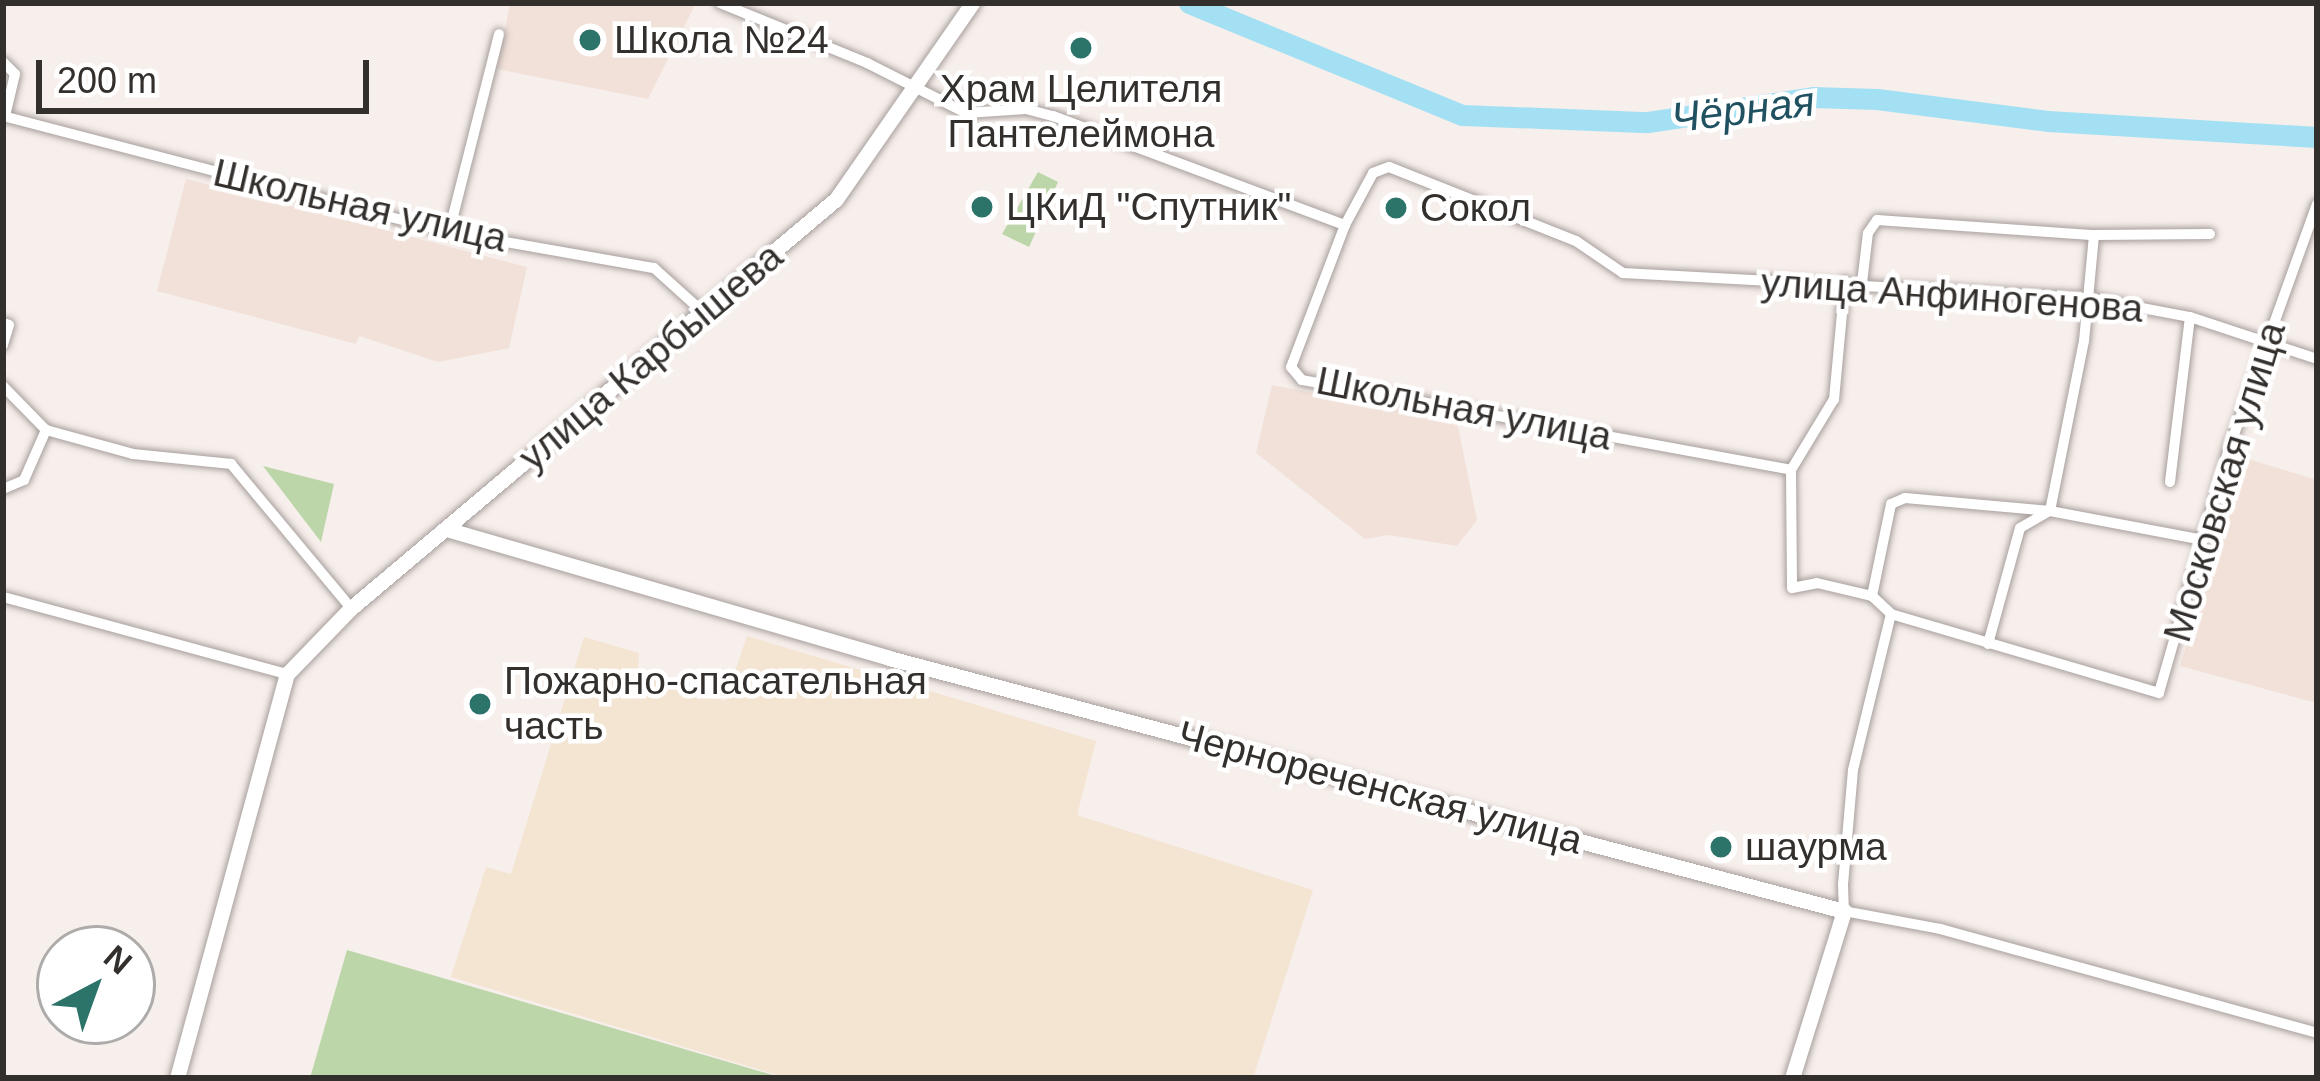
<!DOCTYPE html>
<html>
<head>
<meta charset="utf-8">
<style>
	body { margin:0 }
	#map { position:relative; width:2320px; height:1081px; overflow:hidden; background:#f7efeb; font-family:Arial,sans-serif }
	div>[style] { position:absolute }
	.industrial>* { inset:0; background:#f4e4d2 }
	.built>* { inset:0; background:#f1e1d9 }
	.green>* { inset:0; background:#bcd6a9 }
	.river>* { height:21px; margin:-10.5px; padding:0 10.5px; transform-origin:10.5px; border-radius:10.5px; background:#a4e0f4 }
	.roads { filter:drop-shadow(0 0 3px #a79f9c) drop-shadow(0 0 3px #a79f9c) }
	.street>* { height:10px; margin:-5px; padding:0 5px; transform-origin:5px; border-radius:5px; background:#fff }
	.secondary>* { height:15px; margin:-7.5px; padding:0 7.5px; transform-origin:7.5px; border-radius:7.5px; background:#fff }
	.dots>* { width:33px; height:33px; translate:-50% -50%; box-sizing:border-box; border:6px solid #fff; border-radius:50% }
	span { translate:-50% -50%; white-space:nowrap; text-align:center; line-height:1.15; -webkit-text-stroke:9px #fff; paint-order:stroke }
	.poi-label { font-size:39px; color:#322f2d }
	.left { translate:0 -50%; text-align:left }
	.street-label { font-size:39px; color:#322f2d }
	.water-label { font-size:42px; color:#205160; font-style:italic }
	.frame { position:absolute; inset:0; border:6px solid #322f2d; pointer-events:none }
	.north { position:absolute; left:36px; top:925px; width:120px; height:120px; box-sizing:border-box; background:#fff; border:3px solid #adacab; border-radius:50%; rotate:41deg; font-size:33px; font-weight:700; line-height:48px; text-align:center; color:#322f2d }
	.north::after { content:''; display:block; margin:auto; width:42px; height:54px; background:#2c736a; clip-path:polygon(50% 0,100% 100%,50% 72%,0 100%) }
	.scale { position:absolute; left:36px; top:60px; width:333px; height:54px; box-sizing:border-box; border:6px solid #322f2d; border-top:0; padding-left:15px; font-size:36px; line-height:42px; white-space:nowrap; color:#322f2d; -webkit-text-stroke:9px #fff; paint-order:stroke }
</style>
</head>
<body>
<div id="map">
	<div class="industrial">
		<div style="clip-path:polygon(747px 636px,1096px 741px,1077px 815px,1313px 890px,1253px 1078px,787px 1078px,451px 977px,486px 867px,511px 874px,584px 637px,639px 653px,638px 670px,725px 701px)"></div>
	</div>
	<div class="built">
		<div style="clip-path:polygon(510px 3px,696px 3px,648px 99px,497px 69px)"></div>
		<div style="clip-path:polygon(186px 179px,527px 267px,509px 348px,438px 362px,359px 336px,356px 344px,157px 291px)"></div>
		<div style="clip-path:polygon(1272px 385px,1457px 422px,1477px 520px,1457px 546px,1389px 535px,1365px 539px,1256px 453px)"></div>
		<div style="clip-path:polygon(2245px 458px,2317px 480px,2317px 703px,2180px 666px)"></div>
	</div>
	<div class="green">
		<div style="clip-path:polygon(1038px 172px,1058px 182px,1029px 247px,1002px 234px)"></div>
		<div style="clip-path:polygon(263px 466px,334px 484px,321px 542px)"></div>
		<div style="clip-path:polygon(347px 950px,783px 1078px,310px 1078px)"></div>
	</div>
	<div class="river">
		<div style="left:1189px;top:3px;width:295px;rotate:22.3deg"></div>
		<div style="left:1462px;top:115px;width:186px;rotate:2.2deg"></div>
		<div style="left:1648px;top:122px;width:167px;rotate:-8.6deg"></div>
		<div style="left:1813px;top:97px;width:64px;rotate:1.8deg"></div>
		<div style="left:1877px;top:99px;width:172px;rotate:7.3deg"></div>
		<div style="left:2048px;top:121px;width:269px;rotate:3.4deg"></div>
	</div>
	<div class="roads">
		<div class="street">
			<div style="left:720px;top:3px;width:159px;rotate:22.2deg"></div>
			<div style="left:867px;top:63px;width:111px;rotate:26.8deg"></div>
			<div style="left:966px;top:113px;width:60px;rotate:-3.8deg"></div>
			<div style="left:1026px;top:109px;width:28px;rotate:15deg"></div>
			<div style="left:1053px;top:116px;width:312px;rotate:20.5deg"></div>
			<div style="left:1345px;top:225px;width:59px;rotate:-61.7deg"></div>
			<div style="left:1373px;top:173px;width:17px;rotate:-21deg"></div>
			<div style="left:1389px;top:167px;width:201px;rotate:21.6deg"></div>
			<div style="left:1576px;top:241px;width:57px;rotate:34.2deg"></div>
			<div style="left:1623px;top:273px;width:467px;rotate:3.1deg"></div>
			<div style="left:2089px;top:298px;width:103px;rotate:10.7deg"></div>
			<div style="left:2190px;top:317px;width:134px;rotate:18.3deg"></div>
			<div style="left:3px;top:62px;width:17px;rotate:45deg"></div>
			<div style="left:15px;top:74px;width:43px;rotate:103.4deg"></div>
			<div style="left:3px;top:116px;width:461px;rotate:14.6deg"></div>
			<div style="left:449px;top:232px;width:208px;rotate:10deg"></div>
			<div style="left:654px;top:268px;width:67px;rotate:42deg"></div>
			<div style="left:2317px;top:204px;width:256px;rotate:109.8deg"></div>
			<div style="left:2230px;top:445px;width:258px;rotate:106deg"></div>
			<div style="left:2159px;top:693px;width:279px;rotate:-163.6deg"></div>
			<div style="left:1891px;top:614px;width:161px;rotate:103.7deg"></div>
			<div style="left:1853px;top:770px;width:115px;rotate:95deg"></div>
			<div style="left:1843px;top:885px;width:26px;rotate:88deg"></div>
			<div style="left:1844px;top:911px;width:98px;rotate:10.6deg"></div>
			<div style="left:1940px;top:929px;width:391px;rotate:15.4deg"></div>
			<div style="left:1345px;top:225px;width:152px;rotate:110.8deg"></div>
			<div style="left:1291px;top:367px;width:17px;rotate:50deg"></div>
			<div style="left:1302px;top:380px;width:497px;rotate:10.4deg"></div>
			<div style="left:449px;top:232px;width:204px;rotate:-75.8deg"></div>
			<div style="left:1845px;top:281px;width:119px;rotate:95.3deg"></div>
			<div style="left:1834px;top:399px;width:83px;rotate:121.2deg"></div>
			<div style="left:1791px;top:470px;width:118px;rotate:89.5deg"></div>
			<div style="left:1792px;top:588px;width:25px;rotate:-11deg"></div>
			<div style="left:1817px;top:583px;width:57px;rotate:13.3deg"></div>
			<div style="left:1872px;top:596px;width:26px;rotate:43deg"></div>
			<div style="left:1862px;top:283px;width:50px;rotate:-83.2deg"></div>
			<div style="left:1868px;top:233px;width:16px;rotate:-55deg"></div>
			<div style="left:1877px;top:220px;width:218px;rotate:4deg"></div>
			<div style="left:2094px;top:235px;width:116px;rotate:-0.5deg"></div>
			<div style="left:3px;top:323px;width:6px;rotate:18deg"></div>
			<div style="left:9px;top:325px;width:21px;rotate:107deg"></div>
			<div style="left:3px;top:386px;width:62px;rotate:45.7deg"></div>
			<div style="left:46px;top:430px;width:90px;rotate:15.4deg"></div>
			<div style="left:133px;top:454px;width:99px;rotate:5.8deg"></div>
			<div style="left:231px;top:464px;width:187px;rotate:50.2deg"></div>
			<div style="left:2170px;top:482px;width:166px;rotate:-83.1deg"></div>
			<div style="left:3px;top:489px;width:23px;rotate:-23deg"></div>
			<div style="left:24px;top:480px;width:55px;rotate:-66.3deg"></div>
			<div style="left:1872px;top:596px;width:94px;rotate:-78.3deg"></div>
			<div style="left:1891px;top:504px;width:15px;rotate:-23deg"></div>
			<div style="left:1905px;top:498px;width:146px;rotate:5.1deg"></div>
			<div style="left:2050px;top:511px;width:156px;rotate:10.7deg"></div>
			<div style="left:3px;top:597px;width:294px;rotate:15.2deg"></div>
			<div style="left:1988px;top:644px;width:120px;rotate:-74.6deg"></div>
			<div style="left:2020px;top:528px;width:34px;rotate:-30deg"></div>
			<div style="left:2050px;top:511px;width:173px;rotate:-78.7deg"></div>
			<div style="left:2084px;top:341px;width:106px;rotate:-84.6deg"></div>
		</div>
		<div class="secondary">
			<div style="left:446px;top:529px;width:461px;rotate:16.2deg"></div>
			<div style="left:889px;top:658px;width:988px;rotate:14.84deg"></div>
			<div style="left:1844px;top:911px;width:175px;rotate:107.3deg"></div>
			<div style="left:177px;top:1078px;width:419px;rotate:-74.8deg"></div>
			<div style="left:287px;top:674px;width:92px;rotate:-45.9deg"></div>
			<div style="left:351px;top:608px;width:634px;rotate:-40.14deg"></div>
			<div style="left:836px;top:199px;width:239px;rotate:-55.2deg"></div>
		</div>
	</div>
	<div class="dots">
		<div style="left:590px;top:40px;background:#2c736a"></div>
		<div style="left:1081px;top:48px;background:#2c736a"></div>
		<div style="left:982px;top:207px;background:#2c736a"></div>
		<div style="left:1396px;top:208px;background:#2c736a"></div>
		<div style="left:480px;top:704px;background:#2c736a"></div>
		<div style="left:1721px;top:847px;background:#2c736a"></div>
	</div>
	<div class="poi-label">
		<span class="left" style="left:614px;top:40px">Школа №24</span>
		<span style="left:1081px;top:112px">Храм Целителя<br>Пантелеймона</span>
		<span class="left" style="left:1006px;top:207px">ЦКиД "Спутник"</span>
		<span class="left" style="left:1420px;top:208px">Сокол</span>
		<span class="left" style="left:504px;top:704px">Пожарно-спасательная<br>часть</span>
		<span class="left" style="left:1745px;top:847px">шаурма</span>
	</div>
	<div class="street-label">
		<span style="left:360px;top:206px;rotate:13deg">Школьная улица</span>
		<span style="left:1952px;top:296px;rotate:4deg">улица Анфиногенова</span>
		<span style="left:651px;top:357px;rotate:-40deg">улица Карбышева</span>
		<span style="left:1464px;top:409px;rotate:11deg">Школьная улица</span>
		<span style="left:2225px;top:482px;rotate:-73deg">Московская улица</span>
		<span style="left:1380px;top:788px;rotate:15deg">Чернореченская улица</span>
	</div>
	<div class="water-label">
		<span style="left:1743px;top:110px;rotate:-7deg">Чёрная</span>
	</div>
	<div class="frame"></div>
	<div class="north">N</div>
	<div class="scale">200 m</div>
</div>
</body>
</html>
